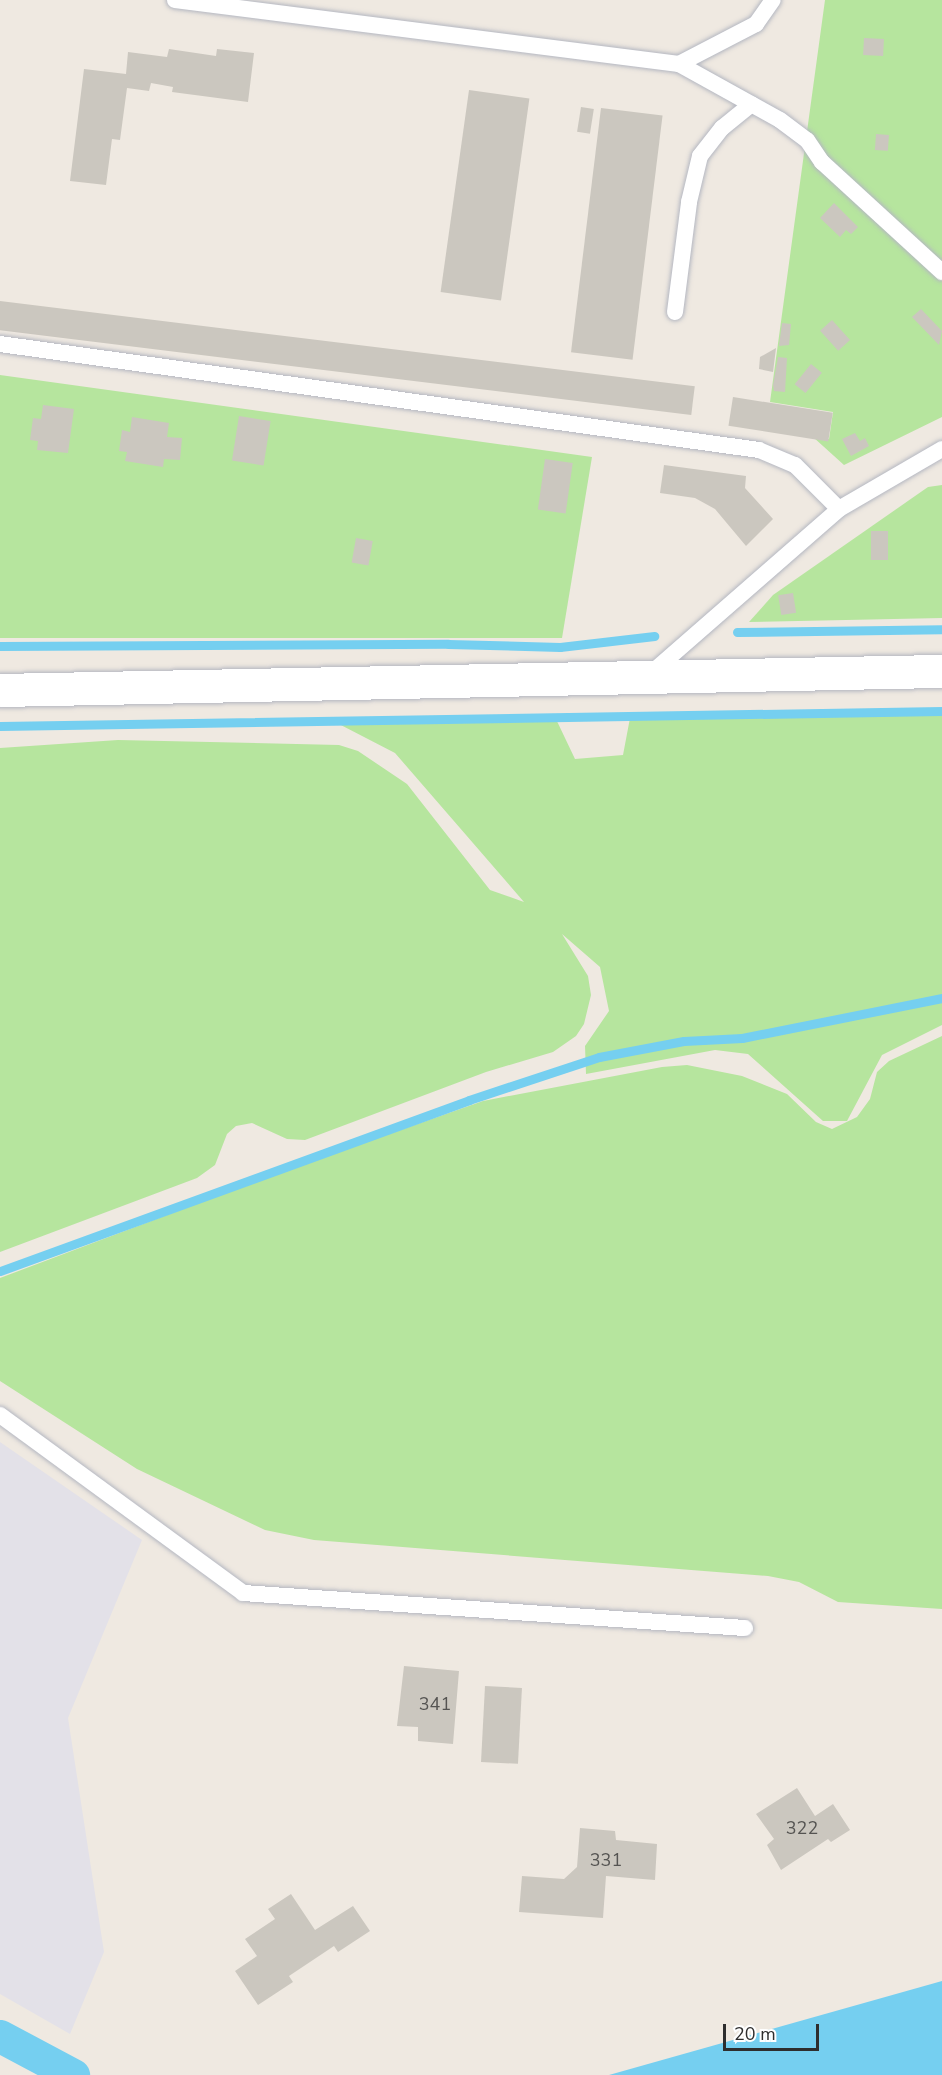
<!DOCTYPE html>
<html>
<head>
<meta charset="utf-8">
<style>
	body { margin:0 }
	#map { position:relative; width:942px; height:2075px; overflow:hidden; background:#efe9e1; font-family:"Nunito Sans",sans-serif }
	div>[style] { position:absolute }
	.industrial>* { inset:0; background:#e3e1e8 }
	.green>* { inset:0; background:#b6e59e }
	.water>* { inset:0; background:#75cff0 }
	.stream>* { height:9px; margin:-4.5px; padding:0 4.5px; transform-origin:4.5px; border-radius:4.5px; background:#75cff0 }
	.canal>* { height:33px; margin:-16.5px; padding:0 16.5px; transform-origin:16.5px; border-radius:16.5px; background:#75cff0 }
	.building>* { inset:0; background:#cbc7bf; transform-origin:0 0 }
	.roads { filter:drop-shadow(0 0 2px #b4b7c1) drop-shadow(0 0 2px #b4b7c1) }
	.lane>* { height:16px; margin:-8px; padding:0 8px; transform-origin:8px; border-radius:8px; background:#fff }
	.secondary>* { height:33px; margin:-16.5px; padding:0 16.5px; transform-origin:16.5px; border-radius:16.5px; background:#fff }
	span { translate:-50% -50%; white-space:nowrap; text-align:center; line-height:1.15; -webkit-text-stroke:5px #fff; paint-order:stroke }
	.number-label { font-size:18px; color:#555452 }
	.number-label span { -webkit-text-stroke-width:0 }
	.scale { position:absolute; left:723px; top:2024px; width:96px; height:27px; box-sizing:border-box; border:3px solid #2e2e2e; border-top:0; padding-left:8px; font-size:18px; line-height:21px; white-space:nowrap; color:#2e2e2e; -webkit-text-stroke:4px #fff; paint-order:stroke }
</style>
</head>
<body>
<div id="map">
	<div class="industrial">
		<div style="clip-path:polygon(0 1442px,142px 1540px,68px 1718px,104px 1952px,70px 2034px,0 1994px)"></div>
	</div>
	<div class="green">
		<div style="clip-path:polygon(825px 0,942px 0,942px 417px,844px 465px,813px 437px,829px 439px,833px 412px,770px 402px)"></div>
		<div style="clip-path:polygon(0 375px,592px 457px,562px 638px,0 638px)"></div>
		<div style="clip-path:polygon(942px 485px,942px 618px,749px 622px,773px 595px,928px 487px)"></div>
		<div style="clip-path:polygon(942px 709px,942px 1025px,882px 1055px,847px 1121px,823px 1121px,748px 1054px,715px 1050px,586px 1074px,585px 1046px,609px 1011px,600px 967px,562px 934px,588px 976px,591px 995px,584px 1024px,576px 1036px,553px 1052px,486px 1072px,305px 1140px,287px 1139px,252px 1123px,236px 1126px,227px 1134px,215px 1165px,197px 1178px,0 1252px,0 748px,118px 740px,339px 745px,358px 751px,407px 784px,490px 890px,524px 902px,395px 753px,335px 722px,555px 717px,575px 759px,623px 755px,630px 718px,745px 718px)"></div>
		<div style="clip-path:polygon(942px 1036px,942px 1609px,838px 1602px,799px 1582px,768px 1576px,314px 1540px,265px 1530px,137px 1469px,0 1381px,0 1278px,281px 1172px,483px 1101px,662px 1067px,687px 1065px,742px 1076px,787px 1094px,816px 1122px,832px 1129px,857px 1117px,870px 1099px,877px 1072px,889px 1061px)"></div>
	</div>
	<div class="water">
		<div style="clip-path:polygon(942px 1981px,942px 2075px,609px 2075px)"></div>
	</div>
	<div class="stream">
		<div style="left:737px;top:632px;width:205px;rotate:-0.8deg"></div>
		<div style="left:0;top:646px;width:448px;rotate:-0.3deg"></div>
		<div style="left:448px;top:644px;width:112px;rotate:1.5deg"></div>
		<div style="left:560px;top:647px;width:95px;rotate:-6.7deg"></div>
		<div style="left:0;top:726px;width:942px;rotate:-0.91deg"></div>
		<div style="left:0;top:1271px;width:499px;rotate:-20deg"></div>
		<div style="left:469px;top:1100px;width:137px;rotate:-18.3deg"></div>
		<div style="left:599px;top:1057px;width:86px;rotate:-10.7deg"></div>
		<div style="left:684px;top:1041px;width:58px;rotate:-3deg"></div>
		<div style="left:742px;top:1038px;width:204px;rotate:-11.3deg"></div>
	</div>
	<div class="canal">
		<div style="left:0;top:2036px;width:83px;rotate:28.1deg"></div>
	</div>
	<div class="building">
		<div style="left:864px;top:38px;width:20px;height:17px;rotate:3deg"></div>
		<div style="clip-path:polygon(169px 49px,216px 56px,217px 49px,254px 53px,248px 102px,172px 92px,173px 87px,151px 83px,149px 91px,127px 88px,120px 140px,112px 139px,106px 185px,70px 181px,84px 69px,126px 74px,128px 52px,167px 57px)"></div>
		<div style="left:469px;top:90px;width:61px;height:204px;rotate:8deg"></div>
		<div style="left:581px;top:107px;width:13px;height:25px;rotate:9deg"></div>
		<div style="left:601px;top:108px;width:62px;height:246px;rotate:7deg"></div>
		<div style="left:876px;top:134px;width:13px;height:16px;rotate:4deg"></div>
		<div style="clip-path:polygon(834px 203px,858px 227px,851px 234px,846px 230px,840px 237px,820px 218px)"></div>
		<div style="left:0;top:301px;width:700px;height:29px;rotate:7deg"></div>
		<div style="clip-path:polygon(921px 309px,942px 331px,939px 345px,912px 317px)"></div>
		<div style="left:832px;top:320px;width:27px;height:16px;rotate:48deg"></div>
		<div style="clip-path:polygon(782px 323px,791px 324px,789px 345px,779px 346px)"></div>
		<div style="clip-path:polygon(776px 348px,773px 372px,759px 369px,760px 357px)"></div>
		<div style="clip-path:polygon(778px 357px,787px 358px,785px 392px,774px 391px,773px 385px)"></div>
		<div style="left:811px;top:364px;width:14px;height:26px;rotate:39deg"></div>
		<div style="left:733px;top:397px;width:101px;height:29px;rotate:9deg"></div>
		<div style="clip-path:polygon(43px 405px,74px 409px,68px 453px,37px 450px,38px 441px,30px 440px,33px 418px,41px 419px)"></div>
		<div style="left:239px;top:416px;width:32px;height:45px;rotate:9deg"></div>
		<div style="clip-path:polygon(132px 417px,169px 423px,167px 437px,182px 438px,180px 460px,164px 459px,163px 467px,125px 461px,127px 452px,119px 451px,122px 430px,130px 432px)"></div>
		<div style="clip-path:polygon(855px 433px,860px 441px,865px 438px,869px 446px,851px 456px,842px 439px)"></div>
		<div style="left:545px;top:459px;width:28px;height:51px;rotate:8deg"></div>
		<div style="clip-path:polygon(664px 465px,746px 476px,745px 488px,773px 519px,746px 546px,715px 509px,695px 498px,660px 493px)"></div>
		<div style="left:871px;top:531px;width:17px;height:29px"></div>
		<div style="left:356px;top:538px;width:17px;height:25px;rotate:10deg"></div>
		<div style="left:793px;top:593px;width:20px;height:15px;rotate:81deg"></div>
		<div style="clip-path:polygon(404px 1666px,459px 1671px,453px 1744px,418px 1741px,418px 1727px,397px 1726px)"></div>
		<div style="left:485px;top:1686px;width:37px;height:76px;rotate:3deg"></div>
		<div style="clip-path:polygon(797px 1788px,815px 1816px,833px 1804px,850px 1830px,831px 1842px,828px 1839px,781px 1870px,767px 1845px,774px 1839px,756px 1814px)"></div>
		<div style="clip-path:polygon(580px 1828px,615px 1831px,616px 1840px,657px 1844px,655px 1880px,606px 1876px,603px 1918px,519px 1912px,522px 1876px,564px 1879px,577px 1867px)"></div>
		<div style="clip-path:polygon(291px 1894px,315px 1930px,353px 1906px,370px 1931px,338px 1952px,334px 1946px,289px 1976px,293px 1982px,258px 2005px,235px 1971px,257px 1956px,245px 1939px,275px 1919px,268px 1909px)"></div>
	</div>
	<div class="roads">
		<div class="lane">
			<div style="left:175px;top:0;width:508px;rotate:7.24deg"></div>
			<div style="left:679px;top:64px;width:87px;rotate:-27.5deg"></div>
			<div style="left:756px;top:24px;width:29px;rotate:-55deg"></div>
			<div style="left:679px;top:64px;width:115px;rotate:29deg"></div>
			<div style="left:780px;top:120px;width:34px;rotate:37deg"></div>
			<div style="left:807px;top:140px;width:27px;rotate:56deg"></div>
			<div style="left:822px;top:162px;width:163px;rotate:42.5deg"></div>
			<div style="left:675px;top:312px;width:111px;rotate:-82.7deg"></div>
			<div style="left:689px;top:202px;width:47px;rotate:-76.6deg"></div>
			<div style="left:700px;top:156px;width:36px;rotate:-52deg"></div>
			<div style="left:722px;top:128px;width:38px;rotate:-39deg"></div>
			<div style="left:0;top:344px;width:766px;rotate:7.95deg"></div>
			<div style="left:759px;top:450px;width:39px;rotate:23deg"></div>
			<div style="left:795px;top:465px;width:62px;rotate:45deg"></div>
			<div style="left:649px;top:675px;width:252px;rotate:-41.1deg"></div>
			<div style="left:839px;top:509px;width:119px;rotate:-30.2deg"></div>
			<div style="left:0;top:1415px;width:301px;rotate:36.2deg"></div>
			<div style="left:243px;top:1593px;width:503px;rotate:3.99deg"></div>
		</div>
		<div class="secondary">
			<div style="left:0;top:690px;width:942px;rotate:-1.16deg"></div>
		</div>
	</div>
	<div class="number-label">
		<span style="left:435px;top:1704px">341</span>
		<span style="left:802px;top:1828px">322</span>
		<span style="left:606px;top:1860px">331</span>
	</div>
	<div class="scale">20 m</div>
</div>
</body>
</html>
